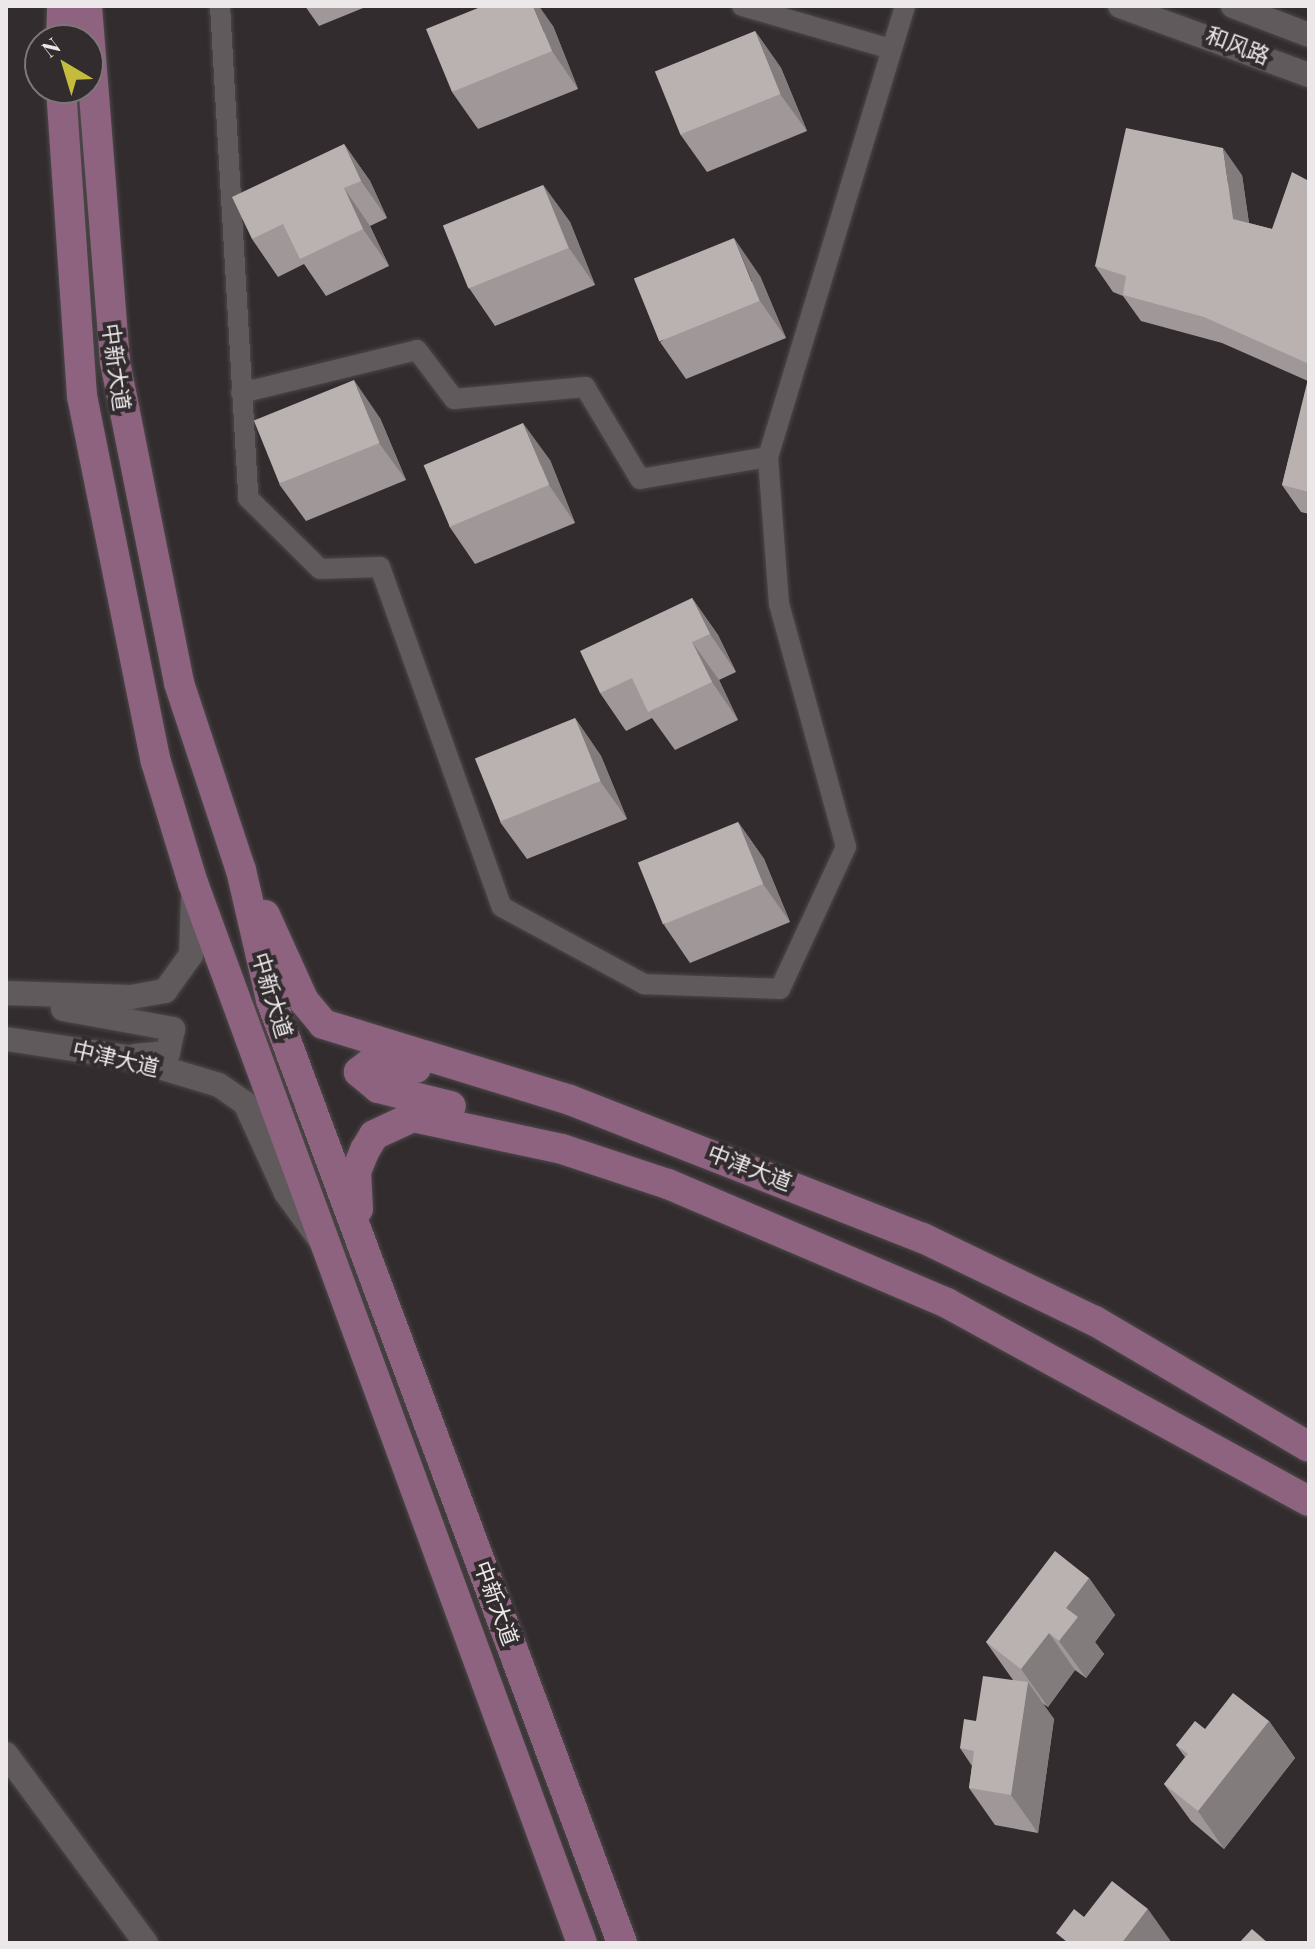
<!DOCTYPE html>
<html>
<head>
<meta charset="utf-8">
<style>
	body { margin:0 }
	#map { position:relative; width:1315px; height:1949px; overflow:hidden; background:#322c2e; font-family:"Playfair Display","Noto Sans SC",serif }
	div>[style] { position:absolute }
	.roads { filter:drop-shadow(0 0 2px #4c4748) drop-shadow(0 0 2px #4c4748) }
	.minor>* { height:20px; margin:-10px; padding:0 10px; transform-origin:10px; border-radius:10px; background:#615a5c }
	.tertiary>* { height:24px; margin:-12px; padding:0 12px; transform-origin:12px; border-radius:12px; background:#615a5c }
	.primary>* { height:30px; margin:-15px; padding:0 15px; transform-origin:15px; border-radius:15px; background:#8d637f }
	.wall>* { inset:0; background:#a09898 }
	.shaded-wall>* { inset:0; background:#827c7c }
	.building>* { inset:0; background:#bab1b1; transform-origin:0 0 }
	span { translate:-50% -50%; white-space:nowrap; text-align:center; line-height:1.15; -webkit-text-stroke:8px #322c2e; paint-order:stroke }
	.street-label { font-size:22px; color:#ece7e8 }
	.frame { position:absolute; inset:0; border:8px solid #ece7e8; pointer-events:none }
	.north { position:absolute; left:24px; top:24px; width:80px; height:80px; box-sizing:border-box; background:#322c2e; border:2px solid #7c7778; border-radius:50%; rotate:322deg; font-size:22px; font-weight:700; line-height:32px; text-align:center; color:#ece7e8 }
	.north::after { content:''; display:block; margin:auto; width:28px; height:36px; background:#c5bc3d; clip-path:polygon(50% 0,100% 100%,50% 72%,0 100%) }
</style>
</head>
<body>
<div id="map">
	<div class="roads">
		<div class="minor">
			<div style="left:220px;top:6px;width:493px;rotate:86.7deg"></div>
			<div style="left:248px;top:498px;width:101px;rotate:44.6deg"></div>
			<div style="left:320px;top:569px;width:60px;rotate:-1.9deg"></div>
			<div style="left:380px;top:567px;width:361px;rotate:70.3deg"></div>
			<div style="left:502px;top:907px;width:162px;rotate:28.5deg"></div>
			<div style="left:644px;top:984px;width:136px;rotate:2.1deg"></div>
			<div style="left:780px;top:989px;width:157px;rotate:-65.1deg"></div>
			<div style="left:846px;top:847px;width:252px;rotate:-105.4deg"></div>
			<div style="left:779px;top:604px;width:147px;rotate:-94.3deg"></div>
			<div style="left:768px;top:457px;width:471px;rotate:-73.1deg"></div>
			<div style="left:742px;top:6px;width:155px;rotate:16.1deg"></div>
			<div style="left:241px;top:393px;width:181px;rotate:-13.7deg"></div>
			<div style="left:417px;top:350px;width:61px;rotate:52.9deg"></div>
			<div style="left:454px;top:399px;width:132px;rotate:-5.2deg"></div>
			<div style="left:585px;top:387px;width:107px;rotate:59.1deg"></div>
			<div style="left:640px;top:479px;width:130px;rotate:-9.8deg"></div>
		</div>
		<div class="tertiary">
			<div style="left:1120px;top:6px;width:201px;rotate:20.1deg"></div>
			<div style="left:1233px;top:6px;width:81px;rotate:20.9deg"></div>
			<div style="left:6px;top:993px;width:125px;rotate:1.8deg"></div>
			<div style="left:131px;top:997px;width:35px;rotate:-10deg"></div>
			<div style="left:165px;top:991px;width:44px;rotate:-54.2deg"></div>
			<div style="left:191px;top:955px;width:58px;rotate:-88deg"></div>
			<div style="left:63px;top:1009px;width:112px;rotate:10.3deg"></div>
			<div style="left:173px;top:1029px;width:25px;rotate:102deg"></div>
			<div style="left:168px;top:1053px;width:32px;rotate:175deg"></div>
			<div style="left:6px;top:1039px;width:121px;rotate:8.5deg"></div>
			<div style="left:126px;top:1057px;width:97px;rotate:16.8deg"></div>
			<div style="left:219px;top:1085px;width:32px;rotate:35deg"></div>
			<div style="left:245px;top:1103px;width:99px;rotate:65.5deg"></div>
			<div style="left:286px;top:1193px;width:59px;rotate:53.9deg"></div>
			<div style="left:6px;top:1754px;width:235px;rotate:53.5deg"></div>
		</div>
		<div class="primary">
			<div style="left:87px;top:6px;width:357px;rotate:85.5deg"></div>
			<div style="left:115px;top:362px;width:327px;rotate:78.7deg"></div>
			<div style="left:179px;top:683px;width:197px;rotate:71.7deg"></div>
			<div style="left:241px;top:870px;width:133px;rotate:77deg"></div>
			<div style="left:271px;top:1000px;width:1006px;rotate:69.58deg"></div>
			<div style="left:61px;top:40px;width:34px;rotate:-88deg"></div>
			<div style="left:61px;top:88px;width:309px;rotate:86.1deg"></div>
			<div style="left:82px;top:396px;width:373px;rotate:78.6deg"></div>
			<div style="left:156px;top:762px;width:127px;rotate:73deg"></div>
			<div style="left:193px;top:883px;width:1129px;rotate:69.85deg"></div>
			<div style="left:265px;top:915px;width:94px;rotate:65.6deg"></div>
			<div style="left:304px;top:1001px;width:30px;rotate:50deg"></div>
			<div style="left:323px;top:1024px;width:258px;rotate:17.1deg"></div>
			<div style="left:570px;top:1100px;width:379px;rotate:21.4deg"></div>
			<div style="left:923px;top:1238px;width:191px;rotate:25.8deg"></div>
			<div style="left:1095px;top:1321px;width:248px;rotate:30.5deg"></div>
			<div style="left:416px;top:1068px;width:44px;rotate:-170.8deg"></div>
			<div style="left:373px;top:1061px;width:18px;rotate:142deg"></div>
			<div style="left:359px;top:1072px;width:25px;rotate:40deg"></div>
			<div style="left:378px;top:1088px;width:75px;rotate:13.9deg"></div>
			<div style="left:358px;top:1209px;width:37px;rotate:-93deg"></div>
			<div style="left:356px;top:1172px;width:24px;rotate:-68deg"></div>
			<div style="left:365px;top:1150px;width:17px;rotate:-59deg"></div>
			<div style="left:374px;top:1135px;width:43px;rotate:-24.8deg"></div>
			<div style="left:413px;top:1117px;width:152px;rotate:12.1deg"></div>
			<div style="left:562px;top:1149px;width:112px;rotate:18.3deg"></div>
			<div style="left:668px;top:1184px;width:303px;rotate:23.1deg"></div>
			<div style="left:947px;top:1303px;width:413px;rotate:28.7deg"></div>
		</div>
	</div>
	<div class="wall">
		<div style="clip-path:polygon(305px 6px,368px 6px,319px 26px)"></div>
		<div style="clip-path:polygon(553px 26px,578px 89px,478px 129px,452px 92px)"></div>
		<div style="clip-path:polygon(755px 31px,781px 68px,807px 131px,707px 172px,680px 134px)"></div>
		<div style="clip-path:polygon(344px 144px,370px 181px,387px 218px,370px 226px,389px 266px,326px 296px,304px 264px,278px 277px,252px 239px)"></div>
		<div style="clip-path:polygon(1242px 175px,1249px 223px,1272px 229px,1309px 181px,1309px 514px,1301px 512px,1282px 485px,1308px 381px,1222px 343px,1141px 321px,1123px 296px,1113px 292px,1095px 266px)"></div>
		<div style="clip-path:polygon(543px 185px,570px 222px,595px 285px,495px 326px,469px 288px)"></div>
		<div style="clip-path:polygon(760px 276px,786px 338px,686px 379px,660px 342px)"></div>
		<div style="clip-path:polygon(380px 418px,406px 480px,306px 521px,279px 484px)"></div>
		<div style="clip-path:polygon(550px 460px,575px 523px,475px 564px,449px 526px)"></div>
		<div style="clip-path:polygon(692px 598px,718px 635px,736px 672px,719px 680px,738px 720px,675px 750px,652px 718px,626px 731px,600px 693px)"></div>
		<div style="clip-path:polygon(575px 718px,601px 756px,627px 819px,527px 859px,500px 822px)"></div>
		<div style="clip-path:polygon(738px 822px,764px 859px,790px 922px,690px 963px,664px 925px)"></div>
		<div style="clip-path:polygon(1089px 1578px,1115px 1615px,1095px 1642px,1104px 1654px,1086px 1678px,1075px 1670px,1048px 1707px,1042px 1703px,1054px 1719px,1038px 1833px,995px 1825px,969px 1788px,972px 1766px,960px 1748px,976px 1721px,1013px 1680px,986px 1642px)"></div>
		<div style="clip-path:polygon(1269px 1721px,1295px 1758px,1224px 1849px,1191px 1821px,1164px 1784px,1185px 1757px,1176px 1745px,1205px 1729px)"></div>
	</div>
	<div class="shaded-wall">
		<div style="clip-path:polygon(533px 6px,539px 6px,553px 26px,578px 89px,552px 51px)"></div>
		<div style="clip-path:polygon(755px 31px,781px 68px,807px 131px,780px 94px)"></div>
		<div style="clip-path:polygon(344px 144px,370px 181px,387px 218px,361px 181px)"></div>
		<div style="clip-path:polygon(1223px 148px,1242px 175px,1252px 245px,1233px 219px)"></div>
		<div style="clip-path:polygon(543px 185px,570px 222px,595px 285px,569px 248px)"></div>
		<div style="clip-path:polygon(344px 188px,370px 226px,389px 266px,363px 229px)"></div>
		<div style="clip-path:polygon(734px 238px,760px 276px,786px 338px,760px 301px)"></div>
		<div style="clip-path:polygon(354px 380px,380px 418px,406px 480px,379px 443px)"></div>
		<div style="clip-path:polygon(523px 423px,550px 460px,575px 523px,549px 485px)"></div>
		<div style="clip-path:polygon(692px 598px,718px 635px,736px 672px,710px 634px)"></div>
		<div style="clip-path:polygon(692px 642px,719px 680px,738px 720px,712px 682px)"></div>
		<div style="clip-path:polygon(575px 718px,601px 756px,627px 819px,600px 781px)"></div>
		<div style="clip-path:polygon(738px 822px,764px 859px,790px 922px,763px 884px)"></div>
		<div style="clip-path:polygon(1089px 1578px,1115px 1615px,1095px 1642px,1104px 1654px,1086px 1678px,1059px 1641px,1066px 1608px)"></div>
		<div style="clip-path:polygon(1049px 1633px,1075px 1670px,1048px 1707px,1021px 1669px)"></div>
		<div style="clip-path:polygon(1028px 1682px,1054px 1719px,1038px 1833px,1011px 1795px)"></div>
		<div style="clip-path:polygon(1269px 1721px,1295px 1758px,1224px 1849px,1198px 1811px)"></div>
		<div style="clip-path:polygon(1148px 1909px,1172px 1943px,1122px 1943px)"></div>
	</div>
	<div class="building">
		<div style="clip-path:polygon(483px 6px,533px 6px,552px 51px,452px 92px,426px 29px)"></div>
		<div style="left:755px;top:31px;width:68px;height:108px;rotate:68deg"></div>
		<div style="clip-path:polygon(1126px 128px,1223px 148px,1233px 219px,1272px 229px,1292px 172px,1309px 181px,1309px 364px,1204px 317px,1123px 295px,1126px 276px,1095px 266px)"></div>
		<div style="clip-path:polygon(344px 144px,361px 181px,344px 188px,363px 229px,300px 259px,283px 224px,252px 239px,232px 197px)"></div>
		<div style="left:543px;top:185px;width:68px;height:108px;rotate:68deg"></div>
		<div style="left:734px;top:238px;width:68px;height:108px;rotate:68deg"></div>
		<div style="clip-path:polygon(1309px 375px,1309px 492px,1282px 485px)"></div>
		<div style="left:354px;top:380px;width:68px;height:108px;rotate:68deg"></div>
		<div style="left:523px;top:423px;width:67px;height:108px;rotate:67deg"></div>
		<div style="clip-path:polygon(692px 598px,710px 634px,692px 642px,712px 682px,648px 712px,632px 678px,600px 693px,580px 651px)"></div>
		<div style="left:575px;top:718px;width:68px;height:108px;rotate:68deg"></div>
		<div style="left:738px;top:822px;width:67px;height:108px;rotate:68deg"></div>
		<div style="clip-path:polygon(1055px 1551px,1089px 1578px,1066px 1608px,1078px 1617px,1059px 1641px,1049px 1633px,1021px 1669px,986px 1642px)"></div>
		<div style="clip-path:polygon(983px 1676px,1028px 1682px,1011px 1795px,969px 1788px,974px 1751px,960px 1748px,964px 1719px,976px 1721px)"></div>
		<div style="clip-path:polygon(1233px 1693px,1269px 1721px,1198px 1811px,1164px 1784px,1188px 1754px,1176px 1745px,1195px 1721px,1205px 1729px)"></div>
		<div style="clip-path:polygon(1112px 1881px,1148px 1909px,1122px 1943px,1066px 1943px,1067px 1942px,1056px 1933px,1074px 1909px,1084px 1917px)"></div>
		<div style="clip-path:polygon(1252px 1929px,1268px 1943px,1239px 1943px)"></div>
	</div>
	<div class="street-label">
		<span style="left:1238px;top:45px;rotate:21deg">和风路</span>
		<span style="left:117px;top:367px;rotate:82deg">中新大道</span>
		<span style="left:273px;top:995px;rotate:73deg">中新大道</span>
		<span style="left:116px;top:1058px;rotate:13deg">中津大道</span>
		<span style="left:750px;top:1167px;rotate:21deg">中津大道</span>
		<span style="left:497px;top:1603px;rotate:70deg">中新大道</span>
	</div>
	<div class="frame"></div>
	<div class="north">N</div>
</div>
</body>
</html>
